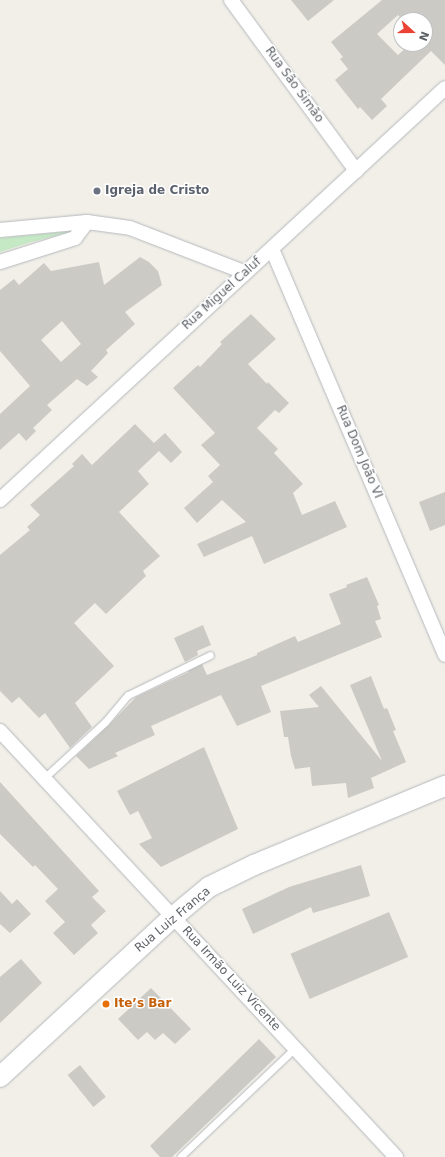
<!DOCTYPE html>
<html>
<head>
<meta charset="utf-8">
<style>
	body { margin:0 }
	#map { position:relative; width:445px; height:1157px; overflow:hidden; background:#f1efe8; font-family:"DejaVu Sans",sans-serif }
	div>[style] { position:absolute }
	.green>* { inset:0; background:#c5e8c5 }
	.building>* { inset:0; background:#cccac5; transform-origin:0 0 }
	.roads { filter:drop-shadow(0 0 1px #b5b8bc) drop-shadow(0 0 1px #b5b8bc) }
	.service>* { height:7px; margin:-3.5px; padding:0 3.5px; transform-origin:3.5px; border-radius:3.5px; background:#fff }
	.minor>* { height:14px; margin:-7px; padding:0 7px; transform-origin:7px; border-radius:7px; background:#fff }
	.secondary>* { height:20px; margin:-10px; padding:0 10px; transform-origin:10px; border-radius:10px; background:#fff }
	.dots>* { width:11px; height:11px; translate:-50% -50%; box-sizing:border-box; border:2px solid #fff; border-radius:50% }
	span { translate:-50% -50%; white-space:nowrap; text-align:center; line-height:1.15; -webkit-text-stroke:3px #fff; paint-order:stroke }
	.street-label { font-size:12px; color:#5f6368 }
	.worship-label { font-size:12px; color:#5b616d; font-weight:700 }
	.left { translate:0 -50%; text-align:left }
	.food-label { font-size:12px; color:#c56008; font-weight:700 }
	.north { position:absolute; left:393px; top:12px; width:40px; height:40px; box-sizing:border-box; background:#fff; border:1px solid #bfc1c3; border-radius:50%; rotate:111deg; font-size:11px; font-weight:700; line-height:16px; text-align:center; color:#5f6368 }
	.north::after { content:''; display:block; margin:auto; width:14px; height:18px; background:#ea4335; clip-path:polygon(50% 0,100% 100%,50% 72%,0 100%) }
</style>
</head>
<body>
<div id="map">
	<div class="green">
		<div style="clip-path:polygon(73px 231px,28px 243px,0 252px,0 238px)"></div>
	</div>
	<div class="building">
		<div style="clip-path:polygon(291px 0,334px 0,308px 21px)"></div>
		<div style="clip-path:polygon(evenodd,382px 0,445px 0,445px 65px,431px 51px,381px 99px,387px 106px,372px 120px,360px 107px,358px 109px,335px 80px,348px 69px,340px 59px,343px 57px,331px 42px,382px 0,398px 15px,402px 20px,425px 20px,425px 44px,410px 44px,398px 55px,377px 34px,398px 15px)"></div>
		<div style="clip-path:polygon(evenodd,140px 257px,149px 262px,158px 271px,162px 285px,125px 312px,135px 324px,106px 350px,108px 353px,91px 371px,98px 377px,87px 386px,77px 379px,47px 405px,52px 410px,33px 428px,36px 431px,26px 441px,19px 433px,0 450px,0 414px,30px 386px,0 351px,0 290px,14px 279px,19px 285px,44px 263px,51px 271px,99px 262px,104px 285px,140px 257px,62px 321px,81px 344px,61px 362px,41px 340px,62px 321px)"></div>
		<div style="clip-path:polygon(251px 314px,276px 339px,248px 364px,267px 384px,268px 382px,289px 403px,279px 413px,275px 410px,257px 428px,278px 449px,274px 453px,303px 484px,293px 493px,302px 515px,335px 501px,347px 527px,264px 564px,252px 536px,204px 557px,197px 544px,246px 522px,222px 500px,197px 523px,184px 508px,213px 482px,208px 476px,220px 465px,201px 445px,215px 433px,173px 388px,198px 365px,200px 367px,222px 344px,220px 342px)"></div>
		<div style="clip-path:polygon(135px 424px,154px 443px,165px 433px,182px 452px,171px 463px,159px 451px,138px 471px,149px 484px,119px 512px,160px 556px,143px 571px,146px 576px,106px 614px,95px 603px,74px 623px,114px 666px,75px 703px,92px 727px,70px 748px,45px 713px,39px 718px,19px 697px,12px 703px,0 691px,0 555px,30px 530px,27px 527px,40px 515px,30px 505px,74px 466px,72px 464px,82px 454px,92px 465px)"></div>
		<div style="clip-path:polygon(445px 492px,445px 525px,430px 531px,419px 502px)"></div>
		<div style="clip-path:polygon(367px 577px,379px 605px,377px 606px,381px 619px,375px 621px,382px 637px,261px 686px,271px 712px,237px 726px,221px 695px,151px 726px,155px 735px,115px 753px,118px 756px,89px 769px,76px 756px,108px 726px,136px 697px,189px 672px,188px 671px,202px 664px,207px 675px,257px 655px,257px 653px,295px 636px,298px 642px,341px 624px,329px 594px,347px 587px,346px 585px)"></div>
		<div style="clip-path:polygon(203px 625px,211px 645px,197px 651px,198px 655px,185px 662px,174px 638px)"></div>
		<div style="clip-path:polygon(371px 676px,384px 709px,387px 708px,396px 730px,393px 731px,406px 762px,371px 778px,374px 788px,348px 798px,346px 783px,312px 786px,310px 767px,295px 769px,291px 756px,288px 737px,284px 737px,280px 711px,319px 707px,309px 695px,321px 686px,382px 761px,350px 685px)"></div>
		<div style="clip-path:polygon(204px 747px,238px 829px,161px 867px,139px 844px,152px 838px,138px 811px,130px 815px,117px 791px)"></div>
		<div style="clip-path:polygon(0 782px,99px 891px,92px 897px,106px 911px,91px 925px,98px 933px,74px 955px,53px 933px,65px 922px,45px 901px,58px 889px,35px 865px,33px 867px,0 834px)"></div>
		<div style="clip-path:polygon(361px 865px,370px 896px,313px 913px,311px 907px,253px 934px,242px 909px,289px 887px)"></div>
		<div style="clip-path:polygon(0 891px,12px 904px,17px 899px,31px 914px,10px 933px,0 924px)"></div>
		<div style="left:389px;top:912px;width:49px;height:107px;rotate:67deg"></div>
		<div style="clip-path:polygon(21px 959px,42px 983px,0 1023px,0 977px)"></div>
		<div style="clip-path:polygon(151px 988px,191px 1029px,175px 1044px,163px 1033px,155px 1040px,147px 1032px,138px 1040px,118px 1019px)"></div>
		<div style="clip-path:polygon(259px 1039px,276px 1057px,172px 1157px,160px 1157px,150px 1146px)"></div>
		<div style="left:80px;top:1065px;width:41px;height:16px;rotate:51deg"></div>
	</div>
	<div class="roads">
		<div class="service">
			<div style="left:44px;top:778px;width:83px;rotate:-42.6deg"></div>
			<div style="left:105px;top:722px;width:35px;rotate:-50deg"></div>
			<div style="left:128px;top:695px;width:91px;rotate:-26deg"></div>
			<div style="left:181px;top:1156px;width:157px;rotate:-43.5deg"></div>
		</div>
		<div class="minor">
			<div style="left:231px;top:0;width:212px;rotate:53.8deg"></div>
			<div style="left:0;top:230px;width:87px;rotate:-5.3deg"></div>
			<div style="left:87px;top:222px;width:43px;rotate:7.9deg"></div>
			<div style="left:130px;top:228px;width:122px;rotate:21.1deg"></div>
			<div style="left:272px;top:249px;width:441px;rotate:66.9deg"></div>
			<div style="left:0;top:262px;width:79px;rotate:-17.7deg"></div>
			<div style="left:75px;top:238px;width:20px;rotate:-53deg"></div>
			<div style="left:0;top:500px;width:606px;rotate:-42.79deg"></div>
			<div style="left:0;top:731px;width:582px;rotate:47.09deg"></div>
		</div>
		<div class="secondary">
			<div style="left:0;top:1077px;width:236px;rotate:-42.8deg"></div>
			<div style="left:173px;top:917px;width:47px;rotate:-39.8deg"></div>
			<div style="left:209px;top:887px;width:50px;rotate:-26.1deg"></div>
			<div style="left:254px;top:865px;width:207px;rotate:-22.5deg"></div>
		</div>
	</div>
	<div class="dots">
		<div style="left:97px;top:191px;background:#6b7280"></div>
		<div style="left:106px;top:1004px;background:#e8710a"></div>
	</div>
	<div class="street-label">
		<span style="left:294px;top:85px;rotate:54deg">Rua São Simão</span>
		<span style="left:222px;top:294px;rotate:-42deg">Rua Miguel Caluf</span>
		<span style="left:359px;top:452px;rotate:67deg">Rua Dom João VI</span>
		<span style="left:173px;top:920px;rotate:-40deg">Rua Luiz França</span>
		<span style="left:231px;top:979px;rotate:47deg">Rua Irmão Luiz Vicente</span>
	</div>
	<div class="worship-label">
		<span class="left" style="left:105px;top:191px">Igreja de Cristo</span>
	</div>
	<div class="food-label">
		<span class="left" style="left:114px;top:1004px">Ite’s Bar</span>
	</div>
	<div class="north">N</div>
</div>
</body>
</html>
